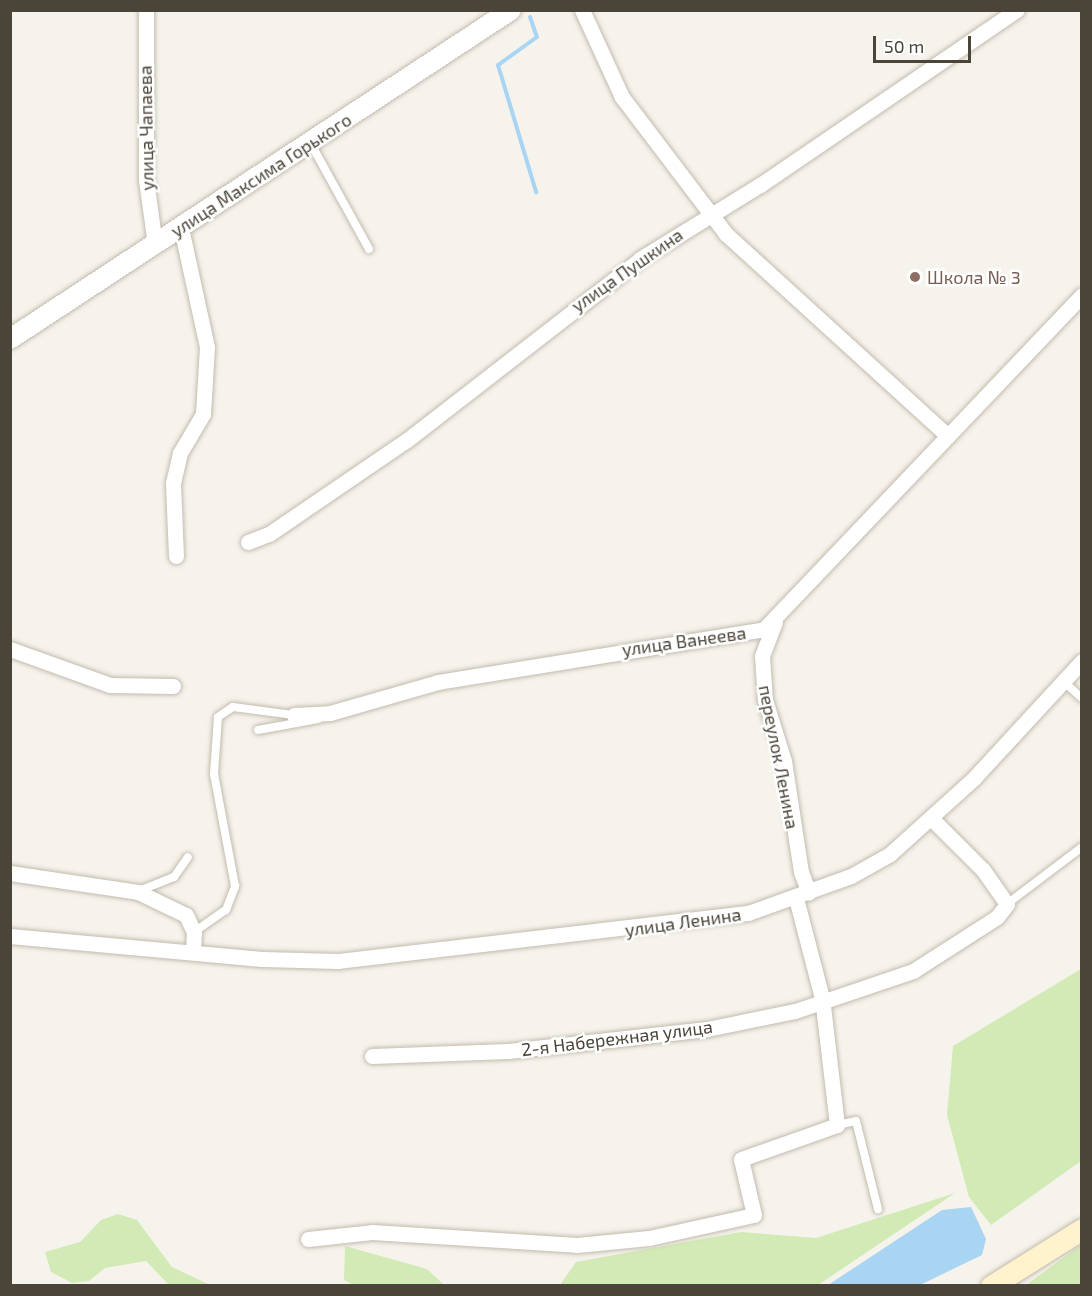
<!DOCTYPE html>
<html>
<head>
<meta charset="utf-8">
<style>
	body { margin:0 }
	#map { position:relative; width:1092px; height:1296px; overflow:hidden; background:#f6f3ec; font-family:"Exo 2",sans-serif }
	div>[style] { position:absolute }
	.green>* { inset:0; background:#d2eab5 }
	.water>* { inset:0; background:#a9d4f2 }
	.stream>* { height:4px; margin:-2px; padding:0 2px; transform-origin:2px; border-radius:2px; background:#a9d4f2 }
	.roads { filter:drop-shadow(0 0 2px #c2bbae) drop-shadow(0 0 2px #c2bbae) }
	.service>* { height:8px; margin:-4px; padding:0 4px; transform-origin:4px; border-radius:4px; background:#fff }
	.minor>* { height:15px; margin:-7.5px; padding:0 7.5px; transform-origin:7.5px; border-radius:7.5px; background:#fff }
	.tertiary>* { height:20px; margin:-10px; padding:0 10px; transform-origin:10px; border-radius:10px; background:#fff }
	.secondary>* { height:21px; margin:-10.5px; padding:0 10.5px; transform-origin:10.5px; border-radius:10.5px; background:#fff3cd }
	.dots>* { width:16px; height:16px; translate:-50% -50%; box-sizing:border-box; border:3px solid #fff; border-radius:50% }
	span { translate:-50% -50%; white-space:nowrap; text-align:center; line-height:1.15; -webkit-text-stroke:5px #fff; paint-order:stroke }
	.street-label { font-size:18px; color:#4b4439 }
	.education-label { font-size:18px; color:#785e54 }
	.left { translate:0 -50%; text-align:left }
	.frame { position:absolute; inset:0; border:12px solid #4b4439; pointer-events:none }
	.scale { position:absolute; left:873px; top:36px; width:98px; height:27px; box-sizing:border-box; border:3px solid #4b4439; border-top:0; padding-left:8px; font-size:18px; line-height:21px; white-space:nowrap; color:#4b4439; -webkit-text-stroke:4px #fff; paint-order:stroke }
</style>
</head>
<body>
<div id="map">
	<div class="green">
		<div style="clip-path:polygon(1081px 969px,1081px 1161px,991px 1225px,969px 1197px,947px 1115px,953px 1046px)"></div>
		<div style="clip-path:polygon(955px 1193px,818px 1285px,560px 1285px,576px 1262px,741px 1232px,816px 1238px)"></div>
		<div style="clip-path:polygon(118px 1214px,137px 1220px,172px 1267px,210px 1285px,169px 1285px,146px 1261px,105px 1268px,89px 1281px,72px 1283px,51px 1272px,45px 1252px,80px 1242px,101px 1220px)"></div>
		<div style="clip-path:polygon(1081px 1245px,1081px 1285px,1026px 1285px)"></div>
		<div style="clip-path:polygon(345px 1246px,427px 1269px,444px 1285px,354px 1285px,344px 1280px)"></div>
	</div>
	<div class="water">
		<div style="clip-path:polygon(971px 1207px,986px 1239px,982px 1255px,920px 1285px,828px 1285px,942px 1210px)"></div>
	</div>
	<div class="stream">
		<div style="left:530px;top:17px;width:21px;rotate:71deg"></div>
		<div style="left:537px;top:37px;width:48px;rotate:144.3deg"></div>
		<div style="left:498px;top:65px;width:133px;rotate:73.3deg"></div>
	</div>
	<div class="roads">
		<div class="service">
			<div style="left:311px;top:144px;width:120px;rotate:61.1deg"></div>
			<div style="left:1063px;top:681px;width:25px;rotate:42deg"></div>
			<div style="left:258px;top:730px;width:61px;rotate:-10.4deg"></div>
			<div style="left:139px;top:891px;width:38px;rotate:-22deg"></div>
			<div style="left:174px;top:877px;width:24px;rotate:-55deg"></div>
			<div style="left:1007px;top:904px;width:94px;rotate:-37.2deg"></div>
			<div style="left:194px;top:932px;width:39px;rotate:-35deg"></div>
			<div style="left:226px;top:910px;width:26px;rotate:-69deg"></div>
			<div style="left:235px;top:886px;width:114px;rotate:-100.6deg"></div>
			<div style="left:214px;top:774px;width:57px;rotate:-86deg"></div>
			<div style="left:218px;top:717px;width:18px;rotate:-34deg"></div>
			<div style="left:233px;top:707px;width:62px;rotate:7.5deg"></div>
			<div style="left:837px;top:1125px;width:19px;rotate:-12deg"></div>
			<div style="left:856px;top:1121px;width:91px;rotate:76deg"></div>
		</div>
		<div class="minor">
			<div style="left:146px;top:10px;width:170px;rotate:90deg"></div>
			<div style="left:146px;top:180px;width:66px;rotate:82.1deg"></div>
			<div style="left:582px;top:10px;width:96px;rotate:65.3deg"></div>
			<div style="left:622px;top:97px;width:172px;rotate:52.8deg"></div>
			<div style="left:726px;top:234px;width:300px;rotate:42.3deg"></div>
			<div style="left:248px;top:542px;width:22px;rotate:-21deg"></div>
			<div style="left:269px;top:534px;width:167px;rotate:-34.3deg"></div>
			<div style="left:407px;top:440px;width:295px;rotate:-37.8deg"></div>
			<div style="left:640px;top:259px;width:141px;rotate:-31.7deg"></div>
			<div style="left:760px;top:185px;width:311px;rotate:-34.3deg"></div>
			<div style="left:176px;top:556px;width:73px;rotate:-92.4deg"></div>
			<div style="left:173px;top:483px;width:31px;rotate:-77deg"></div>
			<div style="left:180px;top:453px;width:45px;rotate:-59.5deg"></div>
			<div style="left:203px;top:414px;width:67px;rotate:-86.6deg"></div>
			<div style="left:207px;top:347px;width:122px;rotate:-102.3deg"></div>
			<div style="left:775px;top:622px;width:36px;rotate:111deg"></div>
			<div style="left:762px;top:656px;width:44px;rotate:86.1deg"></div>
			<div style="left:765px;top:700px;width:64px;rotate:72.7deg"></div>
			<div style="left:784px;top:761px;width:112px;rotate:81.3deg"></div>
			<div style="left:801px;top:872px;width:22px;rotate:69deg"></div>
			<div style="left:10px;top:649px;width:106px;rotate:19.8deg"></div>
			<div style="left:110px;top:685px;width:63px;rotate:0.9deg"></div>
			<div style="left:294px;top:715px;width:36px;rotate:-3deg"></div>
			<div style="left:330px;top:713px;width:112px;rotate:-16deg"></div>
			<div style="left:438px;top:682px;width:330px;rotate:-9.2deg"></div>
			<div style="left:764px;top:629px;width:461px;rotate:-46.4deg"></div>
			<div style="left:10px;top:873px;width:129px;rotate:8.4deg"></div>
			<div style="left:138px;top:892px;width:53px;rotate:25.6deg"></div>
			<div style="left:186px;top:915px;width:19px;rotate:65deg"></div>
			<div style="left:194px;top:932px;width:19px;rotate:93deg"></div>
			<div style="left:10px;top:936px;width:253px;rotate:5.2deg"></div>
			<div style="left:262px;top:959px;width:76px;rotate:1.5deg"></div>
			<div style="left:338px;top:961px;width:413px;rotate:-6.7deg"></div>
			<div style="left:748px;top:913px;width:109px;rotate:-19.8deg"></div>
			<div style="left:851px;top:876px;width:45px;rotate:-29.4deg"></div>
			<div style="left:890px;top:854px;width:113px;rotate:-42.1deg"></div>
			<div style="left:974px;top:778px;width:159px;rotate:-47.3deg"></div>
			<div style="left:372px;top:1056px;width:136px;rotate:-2.1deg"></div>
			<div style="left:508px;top:1051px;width:200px;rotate:-6.3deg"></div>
			<div style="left:707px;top:1029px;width:90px;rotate:-11.6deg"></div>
			<div style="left:795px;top:1011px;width:125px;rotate:-18.7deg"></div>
			<div style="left:913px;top:971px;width:100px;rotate:-32.7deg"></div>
			<div style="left:997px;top:917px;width:16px;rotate:-52deg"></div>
			<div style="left:1007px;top:904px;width:42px;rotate:-125.2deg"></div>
			<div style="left:983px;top:870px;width:72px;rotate:-135deg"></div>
			<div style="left:308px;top:1239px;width:64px;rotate:-6.2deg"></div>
			<div style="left:372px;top:1232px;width:205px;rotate:3.6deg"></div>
			<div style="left:577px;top:1245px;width:72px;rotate:-5.6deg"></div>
			<div style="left:649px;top:1238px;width:107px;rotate:-12.4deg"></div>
			<div style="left:754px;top:1215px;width:57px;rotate:-103.1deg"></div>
			<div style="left:741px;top:1159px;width:102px;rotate:-19.5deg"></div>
			<div style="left:837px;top:1125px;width:128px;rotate:-96.7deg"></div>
			<div style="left:822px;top:998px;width:103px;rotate:-104.6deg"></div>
		</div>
		<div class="tertiary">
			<div style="left:10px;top:339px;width:599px;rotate:-33.29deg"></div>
		</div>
		<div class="secondary">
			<div style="left:991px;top:1286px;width:107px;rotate:-32.1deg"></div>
		</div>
	</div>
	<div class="dots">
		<div style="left:915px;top:277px;background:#8d6e63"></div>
	</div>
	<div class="street-label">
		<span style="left:146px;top:128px;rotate:-91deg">улица Чапаева</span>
		<span style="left:261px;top:175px;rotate:-33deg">улица Максима Горького</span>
		<span style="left:627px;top:270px;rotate:-35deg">улица Пушкина</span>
		<span style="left:684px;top:641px;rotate:-8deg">улица Ванеева</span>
		<span style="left:779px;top:757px;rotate:79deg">переулок Ленина</span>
		<span style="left:683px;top:922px;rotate:-8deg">улица Ленина</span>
		<span style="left:617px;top:1038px;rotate:-7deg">2-я Набережная улица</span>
	</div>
	<div class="education-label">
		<span class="left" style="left:927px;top:277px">Школа № 3</span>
	</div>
	<div class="frame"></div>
	<div class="scale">50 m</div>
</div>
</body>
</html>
